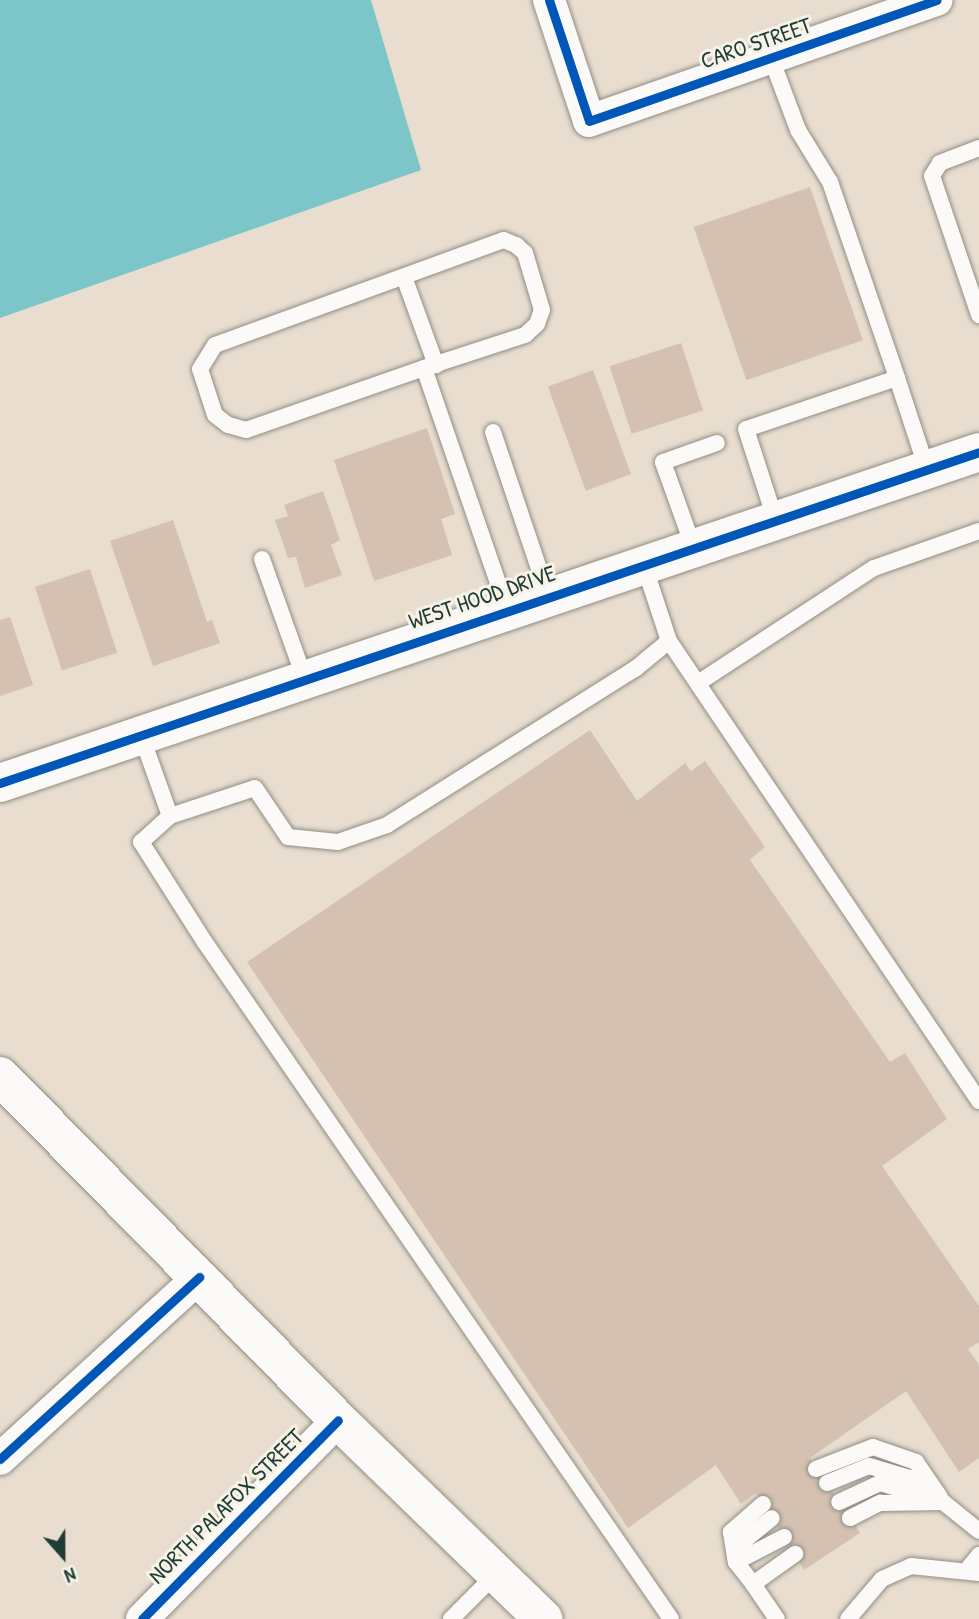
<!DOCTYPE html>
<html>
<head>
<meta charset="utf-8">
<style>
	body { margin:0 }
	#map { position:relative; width:979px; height:1619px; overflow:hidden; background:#e8ddce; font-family:"Patrick Hand",sans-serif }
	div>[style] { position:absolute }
	.water>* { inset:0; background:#7cc6c9 }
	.building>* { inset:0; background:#d4c1b1; transform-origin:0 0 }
	.roads { filter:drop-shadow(0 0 2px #8f8e85) drop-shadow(0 0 2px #8f8e85) }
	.service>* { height:16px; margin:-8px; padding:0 8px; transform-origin:8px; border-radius:8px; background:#fcfaf8 }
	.minor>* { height:32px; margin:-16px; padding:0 16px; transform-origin:16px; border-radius:16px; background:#fcfaf8 }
	.tertiary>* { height:38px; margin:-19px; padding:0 19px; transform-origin:19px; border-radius:19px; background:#fcfaf8 }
	.secondary>* { height:38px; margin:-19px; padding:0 19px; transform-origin:19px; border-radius:19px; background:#fcfaf8 }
	.cycleway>* { height:9px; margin:-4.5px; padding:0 4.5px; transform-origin:4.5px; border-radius:4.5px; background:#0057b8 }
	span { translate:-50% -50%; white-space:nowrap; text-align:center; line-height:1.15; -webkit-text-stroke:6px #f7f3e8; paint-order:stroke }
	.street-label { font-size:23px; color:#1f3d34 }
	.north { position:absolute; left:28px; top:1521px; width:70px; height:70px; -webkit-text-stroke:5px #f7f3e8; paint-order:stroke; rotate:159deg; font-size:19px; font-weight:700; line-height:28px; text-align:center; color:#1f3d34 }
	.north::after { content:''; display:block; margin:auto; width:24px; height:32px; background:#1f3d34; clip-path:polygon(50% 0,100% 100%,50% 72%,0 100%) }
</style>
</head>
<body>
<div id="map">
	<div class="water">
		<div style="clip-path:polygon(0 0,371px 0,421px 170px,0 318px)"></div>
	</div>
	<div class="building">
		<div style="left:810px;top:187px;width:162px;height:123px;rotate:71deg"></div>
		<div style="left:681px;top:343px;width:71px;height:75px;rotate:72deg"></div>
		<div style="left:593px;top:370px;width:111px;height:48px;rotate:70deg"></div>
		<div style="clip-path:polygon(427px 428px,455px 514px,441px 519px,452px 555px,374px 581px,334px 460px)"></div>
		<div style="clip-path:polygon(323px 491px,340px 540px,331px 545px,342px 575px,305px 588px,296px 557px,288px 558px,275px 520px,288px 516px,284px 505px)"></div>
		<div style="clip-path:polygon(173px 520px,207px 622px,212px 620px,220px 643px,153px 666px,110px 541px)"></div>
		<div style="left:90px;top:569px;width:88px;height:58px;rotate:72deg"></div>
		<div style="clip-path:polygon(10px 617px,33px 685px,0 696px,0 620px)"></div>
		<div style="clip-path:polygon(590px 730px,637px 801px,685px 763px,691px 771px,705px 761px,765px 847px,750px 860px,890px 1062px,905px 1053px,947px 1119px,882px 1166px,979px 1306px,979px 1342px,968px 1349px,979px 1365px,979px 1458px,959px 1472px,906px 1391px,810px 1458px,860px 1533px,804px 1570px,756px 1493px,741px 1504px,716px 1465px,628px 1528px,247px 962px)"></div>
	</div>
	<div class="roads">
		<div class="service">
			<div style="left:771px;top:58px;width:77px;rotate:69.4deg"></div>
			<div style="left:798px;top:130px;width:61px;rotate:58.4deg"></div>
			<div style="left:830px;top:182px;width:207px;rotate:71.1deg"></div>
			<div style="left:897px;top:378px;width:159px;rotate:161.3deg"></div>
			<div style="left:746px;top:429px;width:95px;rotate:72.1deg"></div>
			<div style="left:979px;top:148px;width:42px;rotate:159deg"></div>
			<div style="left:940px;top:163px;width:15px;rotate:122deg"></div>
			<div style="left:932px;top:176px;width:147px;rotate:71.3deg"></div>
			<div style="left:404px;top:277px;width:94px;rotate:70deg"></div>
			<div style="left:424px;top:368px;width:188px;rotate:160.8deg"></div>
			<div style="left:246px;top:430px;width:19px;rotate:-164deg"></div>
			<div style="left:228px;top:425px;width:16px;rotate:-142deg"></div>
			<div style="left:215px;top:415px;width:48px;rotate:-108.1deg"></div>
			<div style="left:200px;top:369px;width:28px;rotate:-58deg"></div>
			<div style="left:215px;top:345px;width:307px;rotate:-20deg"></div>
			<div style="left:504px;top:240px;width:13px;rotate:23deg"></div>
			<div style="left:516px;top:245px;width:12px;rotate:42deg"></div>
			<div style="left:525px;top:253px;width:59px;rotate:73.4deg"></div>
			<div style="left:542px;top:310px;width:15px;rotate:110deg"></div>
			<div style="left:537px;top:324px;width:16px;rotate:137deg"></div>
			<div style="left:525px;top:335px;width:106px;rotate:161.9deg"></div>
			<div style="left:424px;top:368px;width:255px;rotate:71deg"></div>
			<div style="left:897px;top:378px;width:96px;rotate:71.8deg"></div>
			<div style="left:493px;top:432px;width:172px;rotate:71.4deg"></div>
			<div style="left:693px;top:546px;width:89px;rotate:-109.7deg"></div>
			<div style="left:663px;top:462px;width:57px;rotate:-19.4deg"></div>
			<div style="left:262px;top:559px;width:125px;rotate:70.4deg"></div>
			<div style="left:644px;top:565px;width:80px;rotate:71.8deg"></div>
			<div style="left:669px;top:641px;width:555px;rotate:56.02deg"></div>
			<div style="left:698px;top:683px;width:210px;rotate:-33.2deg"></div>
			<div style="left:874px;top:568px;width:111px;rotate:-19.4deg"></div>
			<div style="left:141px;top:735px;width:86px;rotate:70.3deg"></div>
			<div style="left:170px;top:816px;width:39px;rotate:138deg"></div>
			<div style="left:141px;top:842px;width:117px;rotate:57.5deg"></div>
			<div style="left:204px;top:941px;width:823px;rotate:55.44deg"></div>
			<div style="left:170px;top:816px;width:89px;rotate:-18.2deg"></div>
			<div style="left:255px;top:788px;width:59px;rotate:56deg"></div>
			<div style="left:288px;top:837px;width:50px;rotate:5.7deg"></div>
			<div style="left:338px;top:842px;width:52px;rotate:-19.1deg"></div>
			<div style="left:387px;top:825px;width:293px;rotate:-32.2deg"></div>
			<div style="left:635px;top:669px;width:44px;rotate:-39.5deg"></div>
			<div style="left:816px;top:1469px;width:61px;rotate:-21.1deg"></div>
			<div style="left:873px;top:1447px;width:46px;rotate:19.2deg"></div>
			<div style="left:916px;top:1462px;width:42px;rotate:55.6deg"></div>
			<div style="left:827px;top:1483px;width:45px;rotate:-22deg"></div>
			<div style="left:869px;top:1466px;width:43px;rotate:16.3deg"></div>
			<div style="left:910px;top:1478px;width:41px;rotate:36deg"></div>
			<div style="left:943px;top:1502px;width:66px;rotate:-163.2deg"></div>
			<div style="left:880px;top:1483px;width:45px;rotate:155.1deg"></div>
			<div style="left:763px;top:1504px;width:43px;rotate:138.8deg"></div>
			<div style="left:731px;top:1532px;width:30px;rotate:81deg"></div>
			<div style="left:736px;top:1562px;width:25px;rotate:-67deg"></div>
			<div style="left:746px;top:1539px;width:33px;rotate:-39deg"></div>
			<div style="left:850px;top:1518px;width:34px;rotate:-27deg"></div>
			<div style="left:880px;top:1503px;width:63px;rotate:-0.9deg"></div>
			<div style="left:943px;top:1502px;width:46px;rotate:38.9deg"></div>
			<div style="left:784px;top:1537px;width:54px;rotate:152.5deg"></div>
			<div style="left:736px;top:1562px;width:28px;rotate:52deg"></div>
			<div style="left:753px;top:1584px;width:52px;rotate:-35.5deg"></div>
			<div style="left:966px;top:1571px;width:21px;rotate:-51deg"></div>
			<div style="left:753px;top:1584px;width:42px;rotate:55.6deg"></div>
			<div style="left:451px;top:1619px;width:64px;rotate:-45deg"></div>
			<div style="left:848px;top:1619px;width:52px;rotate:-49.6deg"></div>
			<div style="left:882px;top:1579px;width:32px;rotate:-24deg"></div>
			<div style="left:911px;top:1566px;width:68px;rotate:5.9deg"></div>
		</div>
		<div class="minor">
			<div style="left:549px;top:0;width:127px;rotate:71.7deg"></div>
			<div style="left:589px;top:121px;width:368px;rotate:-19.2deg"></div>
			<div style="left:0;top:1459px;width:270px;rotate:-42.4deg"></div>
			<div style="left:142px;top:1619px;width:279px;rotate:-45.4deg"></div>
		</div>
		<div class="tertiary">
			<div style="left:0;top:783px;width:1033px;rotate:-18.68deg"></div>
		</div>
		<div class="secondary">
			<div style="left:0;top:1076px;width:482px;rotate:45.5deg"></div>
			<div style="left:338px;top:1420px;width:286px;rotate:44.1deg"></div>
		</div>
	</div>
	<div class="cycleway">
		<div style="left:549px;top:0;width:127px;rotate:71.7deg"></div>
		<div style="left:589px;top:121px;width:368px;rotate:-19.2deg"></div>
		<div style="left:0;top:783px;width:1033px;rotate:-18.68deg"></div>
		<div style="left:0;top:1459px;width:270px;rotate:-42.4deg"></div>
		<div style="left:142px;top:1619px;width:279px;rotate:-45.4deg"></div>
	</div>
	<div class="street-label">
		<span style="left:756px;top:43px;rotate:-19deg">CARO STREET</span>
		<span style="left:482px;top:597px;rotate:-19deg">WEST HOOD DRIVE</span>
		<span style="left:226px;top:1506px;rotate:-45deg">NORTH PALAFOX STREET</span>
	</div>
	<div class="north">N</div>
</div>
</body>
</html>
